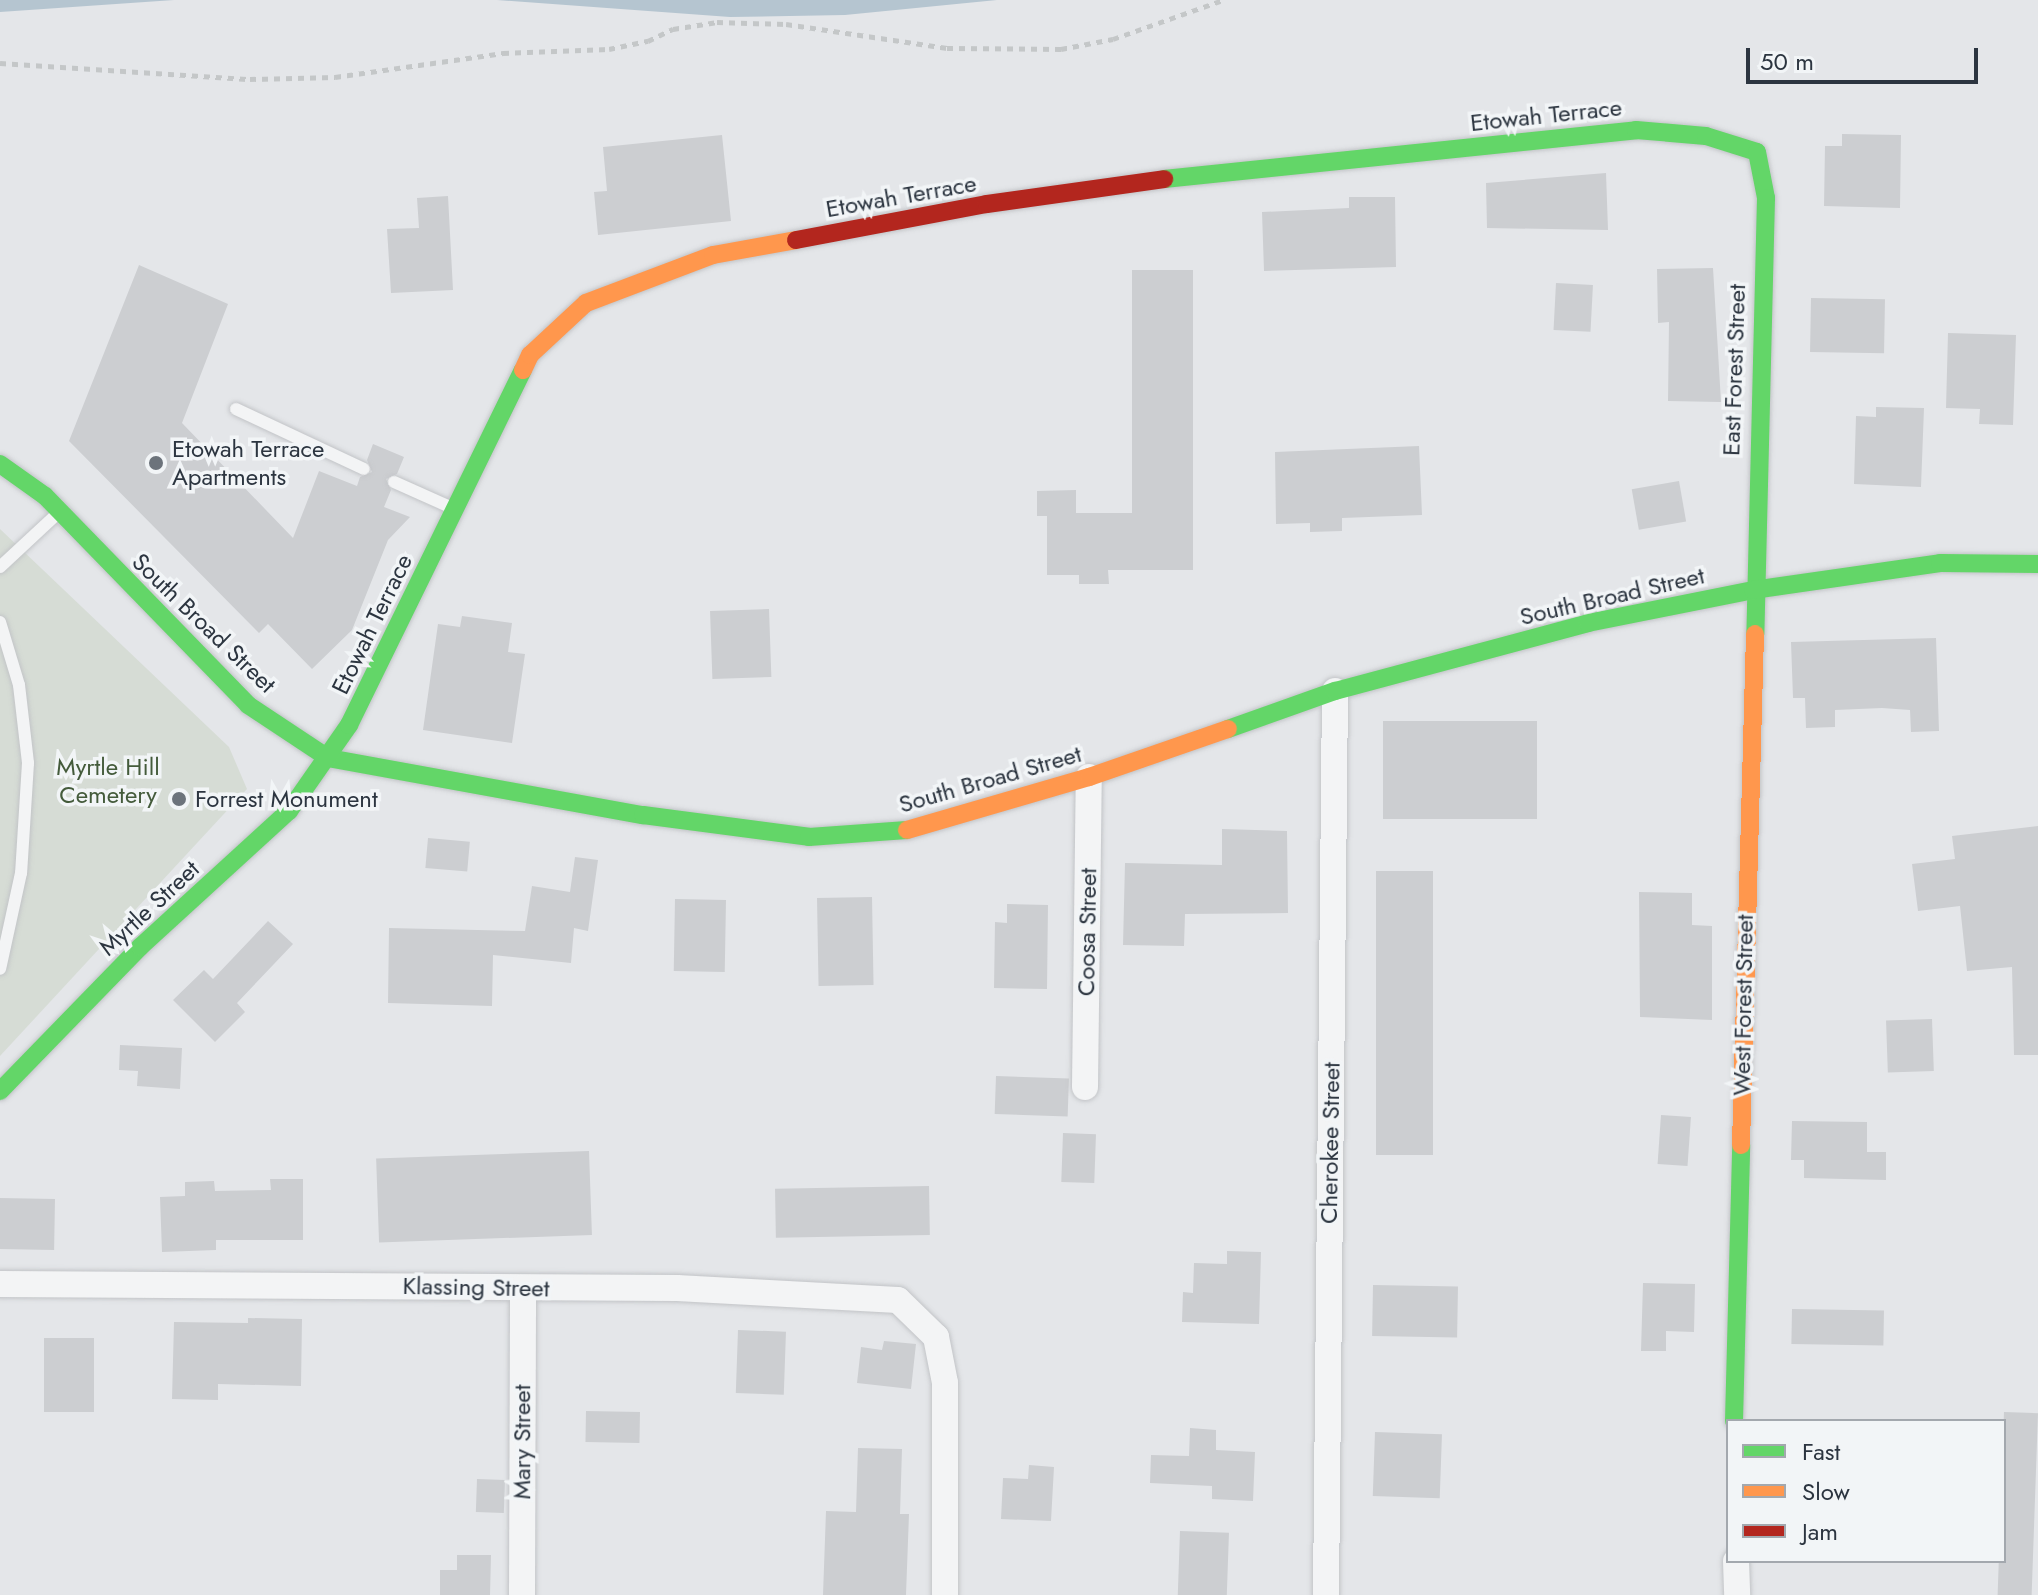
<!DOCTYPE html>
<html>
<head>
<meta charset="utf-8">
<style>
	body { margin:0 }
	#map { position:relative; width:2038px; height:1595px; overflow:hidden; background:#e4e6e9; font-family:Jost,sans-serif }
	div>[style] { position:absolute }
	.green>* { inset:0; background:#d6dcd5 }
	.water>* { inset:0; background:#b5c5d0 }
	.building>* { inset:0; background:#ccced1; transform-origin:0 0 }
	.path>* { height:5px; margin-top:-2.5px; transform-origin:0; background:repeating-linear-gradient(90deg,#c4c7c8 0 6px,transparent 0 12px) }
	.roads { filter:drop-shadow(0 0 2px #c2c4c7) drop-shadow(0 0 2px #c2c4c7) }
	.lane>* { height:12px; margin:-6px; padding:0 6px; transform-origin:6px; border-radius:6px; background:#f3f4f5 }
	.street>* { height:26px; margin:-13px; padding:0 13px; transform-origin:13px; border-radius:13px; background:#f3f4f5 }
	.fast>* { height:18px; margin:-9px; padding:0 9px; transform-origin:9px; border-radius:9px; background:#63d668 }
	.slow>* { height:18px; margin:-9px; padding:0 9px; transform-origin:9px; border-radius:9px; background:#ff974d }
	.jam>* { height:18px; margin:-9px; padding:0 9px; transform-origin:9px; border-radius:9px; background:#b3261e }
	.dots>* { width:22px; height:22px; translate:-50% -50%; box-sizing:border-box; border:4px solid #f2f5f7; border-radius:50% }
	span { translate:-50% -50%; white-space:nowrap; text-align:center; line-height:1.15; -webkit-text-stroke:7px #f2f5f7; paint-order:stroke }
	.street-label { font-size:24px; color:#2c3540 }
	.poi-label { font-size:24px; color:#2c3540 }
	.left { translate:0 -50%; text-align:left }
	.park-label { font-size:24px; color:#445b3b }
	.legend { position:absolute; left:1726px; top:1419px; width:280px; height:144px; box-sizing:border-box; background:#f2f5f7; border:2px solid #a3a8ae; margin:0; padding:10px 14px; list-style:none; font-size:24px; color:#2c3540 }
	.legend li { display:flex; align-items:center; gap:16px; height:40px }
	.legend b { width:40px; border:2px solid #a3a8ae }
	.scale { position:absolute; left:1746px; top:48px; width:232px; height:36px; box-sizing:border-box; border:4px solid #2c3540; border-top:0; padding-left:10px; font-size:24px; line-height:28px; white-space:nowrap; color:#2c3540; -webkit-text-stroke:6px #f2f5f7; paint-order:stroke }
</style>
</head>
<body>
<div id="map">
	<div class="green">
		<div style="clip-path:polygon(0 529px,229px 747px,247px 789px,0 1056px)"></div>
	</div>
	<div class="water">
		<div style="clip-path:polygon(0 0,174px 0,0 12px)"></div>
		<div style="clip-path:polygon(497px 0,997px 0,845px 15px,730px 17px)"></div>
	</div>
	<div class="building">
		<div style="clip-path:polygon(1842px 134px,1901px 135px,1900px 208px,1824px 206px,1825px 146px,1842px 146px)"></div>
		<div style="clip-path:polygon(722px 135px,731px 221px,598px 235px,594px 192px,607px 191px,603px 147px)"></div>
		<div style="clip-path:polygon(1606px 173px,1608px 230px,1487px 228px,1486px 183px)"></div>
		<div style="clip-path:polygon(448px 196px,453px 290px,391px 293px,387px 229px,419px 228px,417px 198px)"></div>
		<div style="clip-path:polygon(1349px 197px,1395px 197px,1396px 267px,1264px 271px,1262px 212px,1349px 208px)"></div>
		<div style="clip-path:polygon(139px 265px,228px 304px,182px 423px,293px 538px,319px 471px,357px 486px,360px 477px,372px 472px,367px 460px,373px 444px,404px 457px,397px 474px,386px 479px,391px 490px,384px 507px,410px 517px,388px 540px,352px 630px,312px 669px,268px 624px,259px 633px,69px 441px)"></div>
		<div style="clip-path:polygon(1713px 268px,1721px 402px,1668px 401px,1669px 322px,1658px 323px,1657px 269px)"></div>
		<div style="clip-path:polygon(1132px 270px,1193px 270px,1193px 570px,1108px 570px,1109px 584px,1079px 584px,1079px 575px,1047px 575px,1047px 516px,1037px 516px,1037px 491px,1076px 490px,1076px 513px,1132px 513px)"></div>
		<div style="left:1556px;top:283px;width:37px;height:47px;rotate:3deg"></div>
		<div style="left:1811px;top:298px;width:74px;height:54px;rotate:1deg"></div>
		<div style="clip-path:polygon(1948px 333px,2016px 335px,2013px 425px,1979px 424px,1980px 409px,1946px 408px)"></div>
		<div style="clip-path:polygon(1876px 407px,1924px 408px,1921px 487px,1854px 484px,1856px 416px,1876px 417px)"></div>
		<div style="clip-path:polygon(1419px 446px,1422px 515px,1342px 518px,1342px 531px,1310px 532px,1310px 523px,1276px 524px,1275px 452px)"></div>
		<div style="left:1679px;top:481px;width:41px;height:48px;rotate:80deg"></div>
		<div style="left:769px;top:609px;width:68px;height:59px;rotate:88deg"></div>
		<div style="clip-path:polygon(462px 616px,512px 623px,508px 652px,525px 654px,512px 743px,423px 730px,438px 624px,460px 627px)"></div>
		<div style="clip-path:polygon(1936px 638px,1939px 731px,1911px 732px,1910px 710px,1882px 708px,1835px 710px,1835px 727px,1806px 728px,1805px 698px,1793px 698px,1791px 642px)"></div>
		<div style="left:1383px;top:721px;width:154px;height:98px"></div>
		<div style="clip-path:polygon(2038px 826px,2038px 1055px,2014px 1055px,2012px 967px,1967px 971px,1960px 906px,1918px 911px,1912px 864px,1955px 859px,1952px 836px)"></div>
		<div style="clip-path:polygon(1222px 829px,1287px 831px,1288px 913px,1185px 914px,1184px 946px,1123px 945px,1125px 863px,1222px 865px)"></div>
		<div style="left:428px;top:838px;width:42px;height:30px;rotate:5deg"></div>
		<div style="clip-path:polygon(575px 857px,598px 860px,588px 931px,574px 928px,571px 963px,493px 955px,492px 1006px,388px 1003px,389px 928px,525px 931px,532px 886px,570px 892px)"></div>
		<div style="left:1376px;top:871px;width:57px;height:284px"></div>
		<div style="clip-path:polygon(1639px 892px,1692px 893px,1692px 925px,1712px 926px,1712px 1020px,1640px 1017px)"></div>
		<div style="left:872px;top:897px;width:88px;height:55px;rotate:89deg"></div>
		<div style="left:675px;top:899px;width:51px;height:72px;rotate:1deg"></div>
		<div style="clip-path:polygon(1007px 904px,1048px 905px,1047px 989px,994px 988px,995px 922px,1007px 923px)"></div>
		<div style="clip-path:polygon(268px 921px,293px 944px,237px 1003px,245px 1012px,215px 1042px,173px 1000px,204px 970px,213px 979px)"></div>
		<div style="left:1932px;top:1019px;width:52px;height:46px;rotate:88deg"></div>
		<div style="clip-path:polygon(120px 1045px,182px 1048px,180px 1089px,137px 1086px,138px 1071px,119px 1070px)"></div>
		<div style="left:996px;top:1076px;width:73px;height:38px;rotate:2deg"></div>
		<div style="left:1661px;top:1115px;width:30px;height:49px;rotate:4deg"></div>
		<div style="clip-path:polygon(1792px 1121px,1867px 1122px,1867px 1152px,1886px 1152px,1886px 1180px,1804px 1178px,1804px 1160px,1791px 1160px)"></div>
		<div style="left:1063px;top:1133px;width:33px;height:49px;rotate:2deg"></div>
		<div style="left:589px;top:1151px;width:84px;height:213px;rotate:88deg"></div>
		<div style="clip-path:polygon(270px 1179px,303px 1179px,303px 1240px,216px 1240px,216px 1250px,162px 1252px,160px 1197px,185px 1196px,185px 1182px,214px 1181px,215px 1191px,271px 1190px)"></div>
		<div style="left:929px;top:1186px;width:49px;height:154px;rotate:89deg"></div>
		<div style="left:0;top:1198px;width:55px;height:51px;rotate:1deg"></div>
		<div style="clip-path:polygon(1227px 1251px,1261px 1252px,1259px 1324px,1182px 1322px,1183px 1292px,1193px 1293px,1194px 1263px,1227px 1264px)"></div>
		<div style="clip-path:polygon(1643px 1283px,1695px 1284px,1694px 1332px,1666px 1331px,1666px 1351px,1641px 1351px)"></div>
		<div style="left:1373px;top:1285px;width:85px;height:51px;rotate:1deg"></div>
		<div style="left:1792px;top:1309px;width:92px;height:35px;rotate:1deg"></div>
		<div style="clip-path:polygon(248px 1318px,302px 1319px,301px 1386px,218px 1384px,218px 1400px,172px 1399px,174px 1322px,248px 1323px)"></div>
		<div style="left:738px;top:1330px;width:48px;height:63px;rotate:2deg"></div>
		<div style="left:44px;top:1338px;width:50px;height:74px"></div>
		<div style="clip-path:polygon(884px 1341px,916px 1344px,911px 1389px,857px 1383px,861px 1347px,882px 1350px)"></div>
		<div style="left:586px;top:1411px;width:54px;height:31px;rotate:1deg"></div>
		<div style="left:2004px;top:1412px;width:34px;height:183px;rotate:2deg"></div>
		<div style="clip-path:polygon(1190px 1428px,1216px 1430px,1216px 1450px,1255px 1452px,1253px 1501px,1212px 1499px,1212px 1486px,1150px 1483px,1151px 1455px,1189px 1456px)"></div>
		<div style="left:1375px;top:1432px;width:67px;height:64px;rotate:2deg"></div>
		<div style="clip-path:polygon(858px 1448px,902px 1449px,900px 1514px,909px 1514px,906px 1595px,823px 1595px,826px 1511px,856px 1512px)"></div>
		<div style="clip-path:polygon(1029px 1465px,1054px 1467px,1051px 1521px,1001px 1519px,1003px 1478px,1028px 1479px)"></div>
		<div style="left:477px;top:1479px;width:28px;height:33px;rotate:2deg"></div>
		<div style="left:1180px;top:1531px;width:49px;height:64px;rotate:2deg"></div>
		<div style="clip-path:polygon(457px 1555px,491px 1555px,490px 1595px,440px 1595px,440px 1570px,457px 1570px)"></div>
	</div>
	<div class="path">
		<div style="left:0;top:63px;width:251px;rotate:3.7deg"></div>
		<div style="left:250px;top:79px;width:85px;rotate:-1.3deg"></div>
		<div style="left:335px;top:77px;width:170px;rotate:-8.1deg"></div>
		<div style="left:503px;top:53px;width:106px;rotate:-2.2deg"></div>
		<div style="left:609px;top:49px;width:40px;rotate:-12deg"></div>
		<div style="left:648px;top:41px;width:28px;rotate:-26deg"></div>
		<div style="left:673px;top:29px;width:45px;rotate:-9deg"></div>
		<div style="left:717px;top:22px;width:69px;rotate:1.7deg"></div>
		<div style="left:786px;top:24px;width:163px;rotate:8.5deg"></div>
		<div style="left:947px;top:48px;width:114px;rotate:0.5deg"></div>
		<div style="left:1061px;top:49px;width:53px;rotate:-10.9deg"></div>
		<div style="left:1113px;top:39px;width:117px;rotate:-19.5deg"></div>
	</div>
	<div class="roads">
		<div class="lane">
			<div style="left:236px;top:409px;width:141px;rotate:25.1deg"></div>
			<div style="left:394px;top:482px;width:64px;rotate:24.1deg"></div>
			<div style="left:0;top:567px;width:78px;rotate:-42.9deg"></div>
			<div style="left:0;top:622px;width:66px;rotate:73.2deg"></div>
			<div style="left:19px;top:685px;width:79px;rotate:83.4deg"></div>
			<div style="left:28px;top:763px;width:110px;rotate:93.6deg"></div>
			<div style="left:21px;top:873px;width:98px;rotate:102.3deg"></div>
		</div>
		<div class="street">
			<div style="left:1085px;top:1087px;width:310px;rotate:-89.3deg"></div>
			<div style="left:0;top:1284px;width:677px;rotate:0.34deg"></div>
			<div style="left:677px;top:1288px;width:221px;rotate:3.1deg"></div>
			<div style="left:898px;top:1300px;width:53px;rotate:44.2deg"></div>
			<div style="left:936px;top:1337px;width:47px;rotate:78.9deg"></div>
			<div style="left:945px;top:1383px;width:212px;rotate:90deg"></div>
			<div style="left:1736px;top:1561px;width:34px;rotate:88deg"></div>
			<div style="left:522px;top:1595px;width:307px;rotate:-89.8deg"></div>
			<div style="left:1326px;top:1595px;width:904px;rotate:-89.43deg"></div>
		</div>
		<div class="fast">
			<div style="left:1164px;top:179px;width:475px;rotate:-5.9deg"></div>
			<div style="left:1636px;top:130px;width:70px;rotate:4.9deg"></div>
			<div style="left:1706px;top:136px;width:53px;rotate:17.4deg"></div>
			<div style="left:1757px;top:152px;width:47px;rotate:78.9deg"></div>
			<div style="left:1766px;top:198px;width:436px;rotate:91.4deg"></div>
			<div style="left:0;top:464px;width:55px;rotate:35.4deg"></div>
			<div style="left:45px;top:496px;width:291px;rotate:45.8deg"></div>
			<div style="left:248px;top:705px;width:96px;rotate:33.5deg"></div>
			<div style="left:328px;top:758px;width:320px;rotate:10.3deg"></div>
			<div style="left:643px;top:815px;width:167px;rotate:7.5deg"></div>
			<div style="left:809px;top:837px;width:98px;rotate:-4.1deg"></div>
			<div style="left:1228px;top:729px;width:114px;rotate:-19.6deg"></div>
			<div style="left:1335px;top:691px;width:262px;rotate:-15deg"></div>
			<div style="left:1588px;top:623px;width:168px;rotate:-11.3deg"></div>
			<div style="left:1753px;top:590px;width:189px;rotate:-8.2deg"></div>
			<div style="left:1940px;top:563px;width:98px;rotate:0.6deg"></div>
			<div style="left:0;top:1091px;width:201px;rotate:-45.8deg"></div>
			<div style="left:140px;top:947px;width:202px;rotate:-42.4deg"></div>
			<div style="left:289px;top:811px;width:105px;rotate:-55.1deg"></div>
			<div style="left:349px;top:725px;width:395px;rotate:-63.9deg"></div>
			<div style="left:1734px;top:1421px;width:276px;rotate:-88.5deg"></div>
		</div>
		<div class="slow">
			<div style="left:523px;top:370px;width:17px;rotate:-65deg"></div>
			<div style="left:530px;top:355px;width:76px;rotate:-42.9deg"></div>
			<div style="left:586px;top:303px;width:136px;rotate:-20.7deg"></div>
			<div style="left:713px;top:255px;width:84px;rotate:-10.2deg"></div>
			<div style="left:907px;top:830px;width:190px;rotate:-16.2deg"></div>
			<div style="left:1089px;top:777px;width:147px;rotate:-19.1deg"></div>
			<div style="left:1741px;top:1145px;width:511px;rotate:-88.43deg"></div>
		</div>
		<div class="jam">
			<div style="left:796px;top:240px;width:194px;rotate:-10.7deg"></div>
			<div style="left:987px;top:204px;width:179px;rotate:-8deg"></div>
		</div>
	</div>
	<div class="dots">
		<div style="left:156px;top:463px;background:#6c737b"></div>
		<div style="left:179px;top:799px;background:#6c737b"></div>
	</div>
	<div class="street-label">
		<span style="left:1546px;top:115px;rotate:-6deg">Etowah Terrace</span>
		<span style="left:901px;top:196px;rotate:-10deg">Etowah Terrace</span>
		<span style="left:1734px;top:370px;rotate:-88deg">East Forest Street</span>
		<span style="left:1612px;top:596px;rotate:-13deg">South Broad Street</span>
		<span style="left:204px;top:623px;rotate:44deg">South Broad Street</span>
		<span style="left:372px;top:624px;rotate:-64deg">Etowah Terrace</span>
		<span style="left:990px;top:779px;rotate:-16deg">South Broad Street</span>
		<span style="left:149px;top:908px;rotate:-43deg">Myrtle Street</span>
		<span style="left:1087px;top:932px;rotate:-89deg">Coosa Street</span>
		<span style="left:1743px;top:1005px;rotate:-89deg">West Forest Street</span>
		<span style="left:1330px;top:1143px;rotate:-89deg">Cherokee Street</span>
		<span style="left:476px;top:1287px;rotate:1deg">Klassing Street</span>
		<span style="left:522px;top:1442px;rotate:-90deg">Mary Street</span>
	</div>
	<div class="poi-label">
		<span class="left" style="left:172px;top:463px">Etowah Terrace<br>Apartments</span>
		<span class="left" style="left:195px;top:799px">Forrest Monument</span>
	</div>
	<div class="park-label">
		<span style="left:108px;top:781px">Myrtle Hill<br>Cemetery</span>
	</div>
	<ul class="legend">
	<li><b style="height:10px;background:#63d668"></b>Fast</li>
	<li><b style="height:10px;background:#ff974d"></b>Slow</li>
	<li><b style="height:10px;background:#b3261e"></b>Jam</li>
	</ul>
	<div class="scale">50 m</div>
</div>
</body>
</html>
